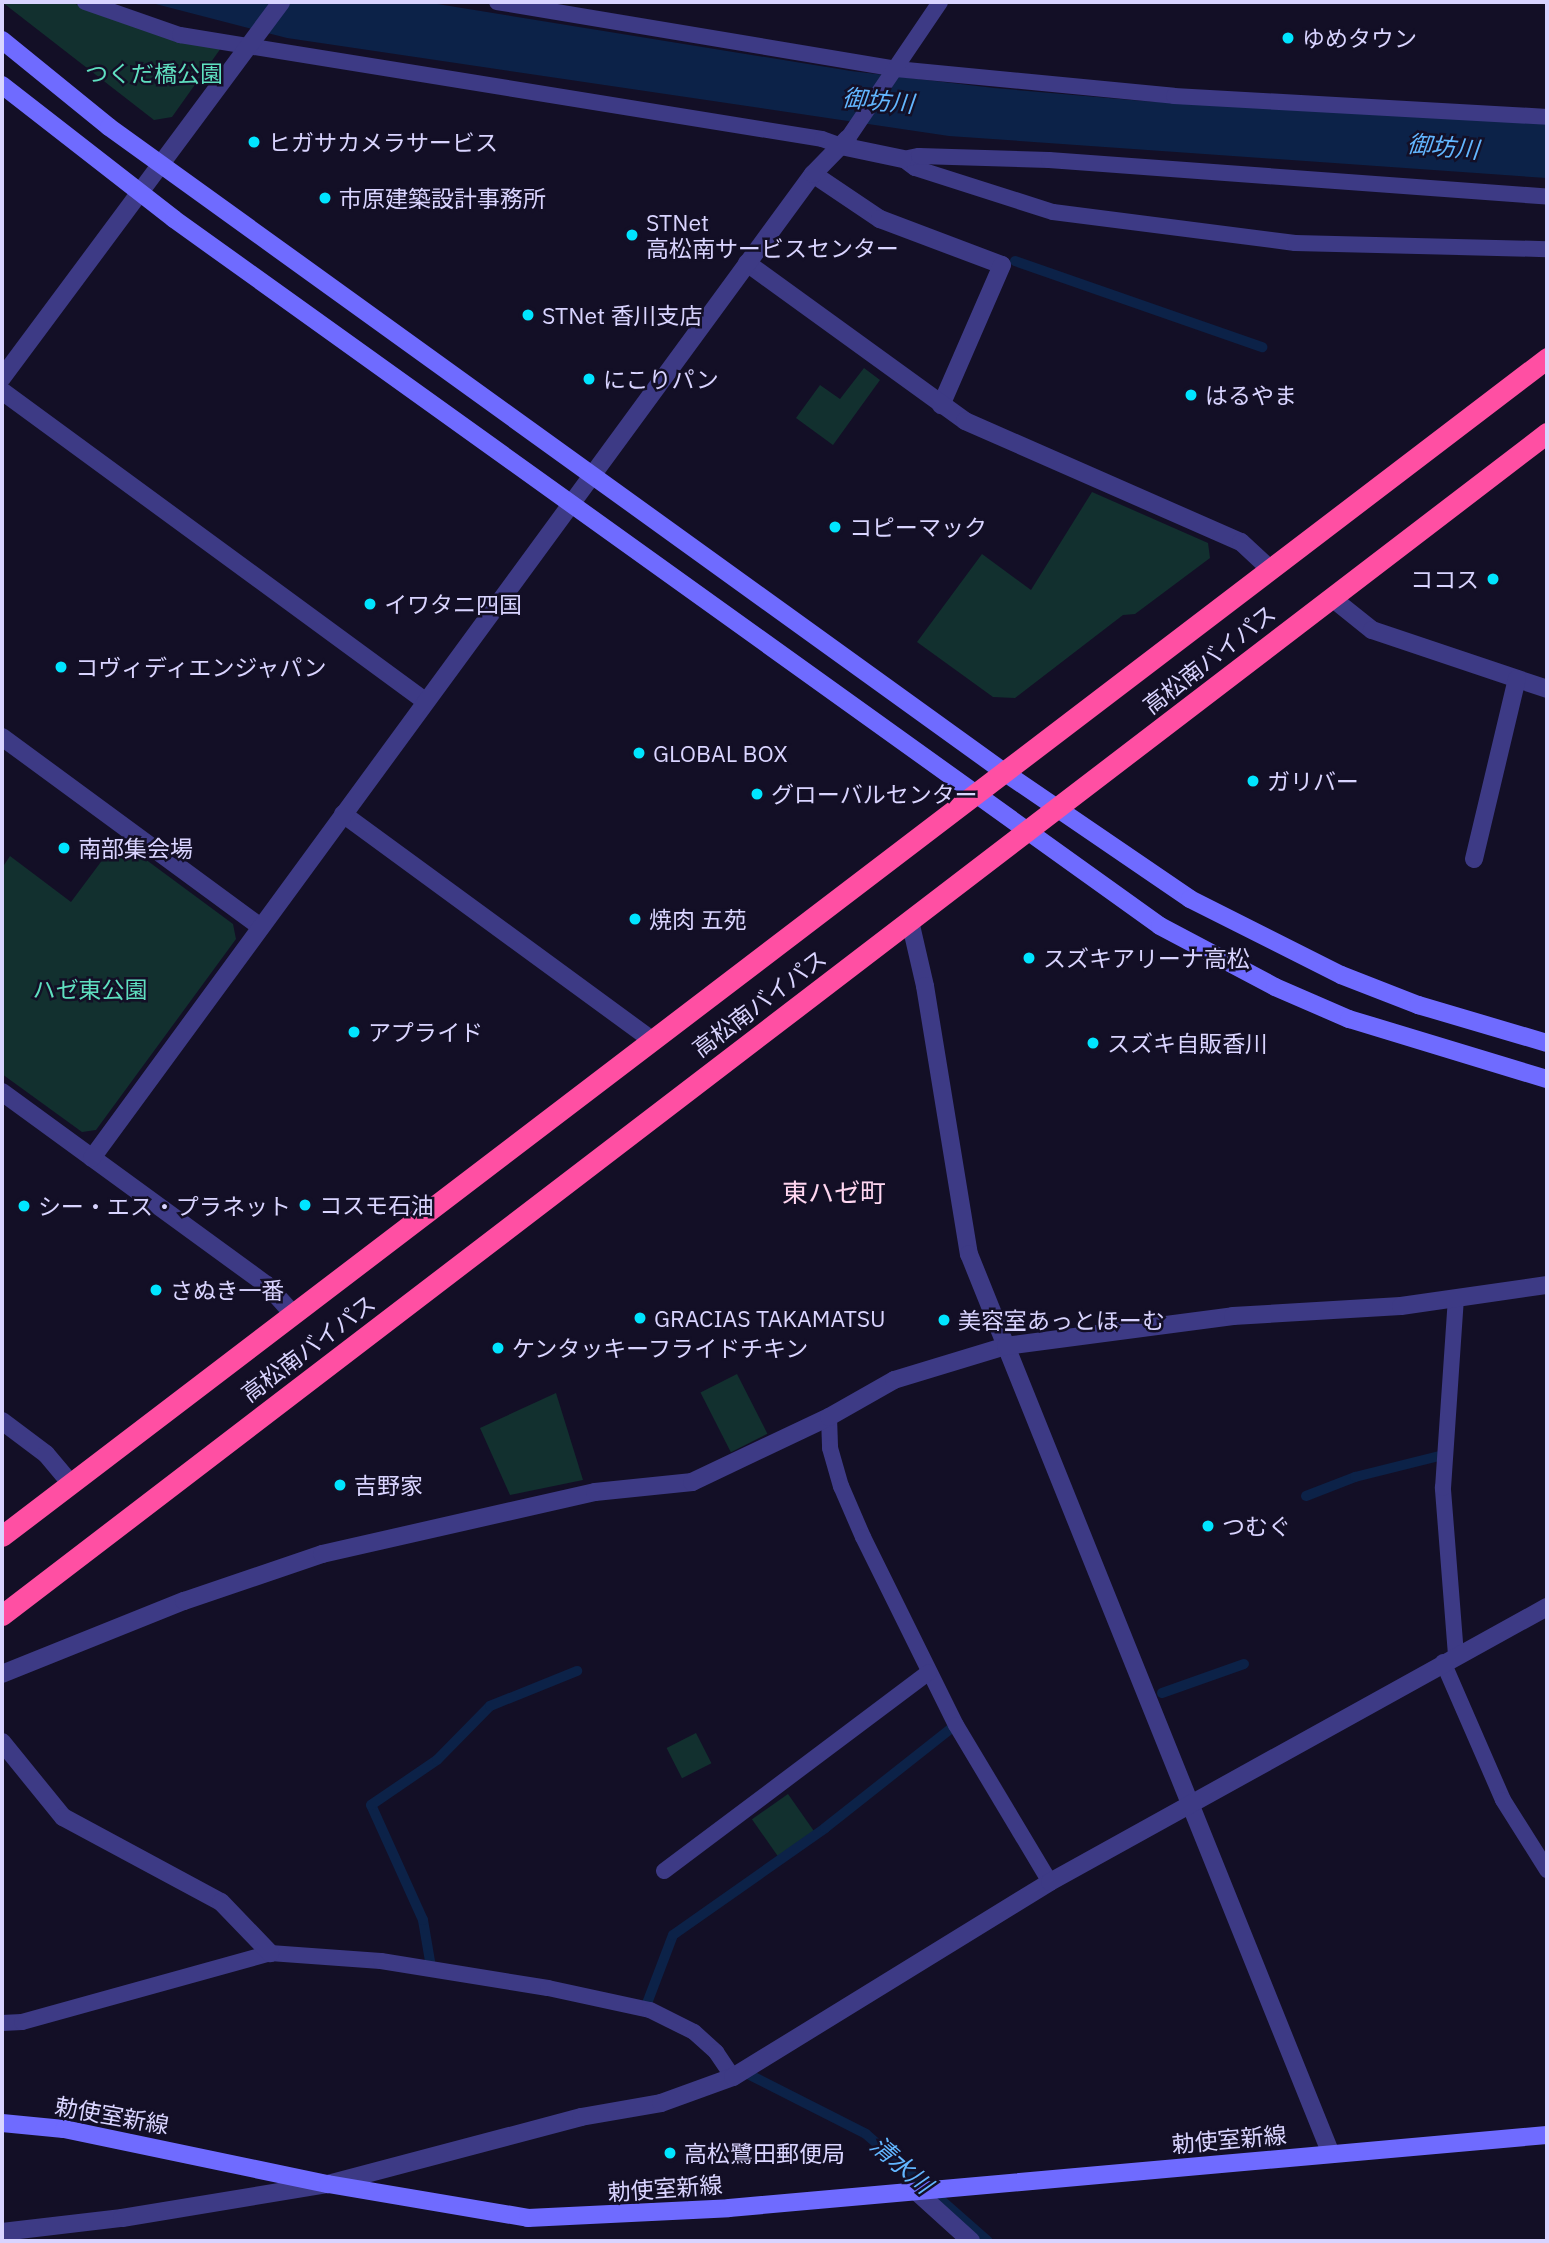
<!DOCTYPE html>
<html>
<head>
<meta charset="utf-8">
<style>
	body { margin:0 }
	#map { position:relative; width:1549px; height:2243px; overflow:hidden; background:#130f26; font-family:"IBM Plex Sans","Noto Sans JP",sans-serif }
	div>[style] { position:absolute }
	.green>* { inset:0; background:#12302f; transform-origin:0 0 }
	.water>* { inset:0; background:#0c2248 }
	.stream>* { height:10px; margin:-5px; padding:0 5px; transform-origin:5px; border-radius:5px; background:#0c2248 }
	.lane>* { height:16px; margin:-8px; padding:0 8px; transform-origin:8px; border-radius:8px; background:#3d3a85 }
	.street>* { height:18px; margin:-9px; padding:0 9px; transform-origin:9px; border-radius:9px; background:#3d3a85 }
	.secondary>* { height:18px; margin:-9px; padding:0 9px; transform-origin:9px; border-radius:9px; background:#6f6bff }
	.highway>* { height:21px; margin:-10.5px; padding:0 10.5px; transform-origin:10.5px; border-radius:10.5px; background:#ff4fa3 }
	.dots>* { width:19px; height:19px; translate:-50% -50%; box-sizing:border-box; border:4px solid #130f26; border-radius:50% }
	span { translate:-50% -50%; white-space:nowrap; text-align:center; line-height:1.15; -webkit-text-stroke:5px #130f26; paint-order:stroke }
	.poi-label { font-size:23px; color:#d9d4ff }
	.left { translate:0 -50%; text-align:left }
	.right { translate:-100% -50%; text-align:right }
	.park-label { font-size:23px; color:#5fe0c0 }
	.street-label { font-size:23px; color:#d9d4ff }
	.water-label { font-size:24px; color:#62b6ff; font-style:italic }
	.quarter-label { font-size:26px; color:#ffd6f0 }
	.frame { position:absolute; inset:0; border:4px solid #d9d4ff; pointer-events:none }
</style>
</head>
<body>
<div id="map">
	<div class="green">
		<div style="clip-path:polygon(2px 2px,71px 2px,108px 18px,221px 48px,172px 117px,154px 120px)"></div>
		<div style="clip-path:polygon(864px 368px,880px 380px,833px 445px,796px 418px,820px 385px,840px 399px)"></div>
		<div style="clip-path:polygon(1092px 492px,1208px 543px,1210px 558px,1135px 614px,1123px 615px,1015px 698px,993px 697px,917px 642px,982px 554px,1031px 590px)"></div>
		<div style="clip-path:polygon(118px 839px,233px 924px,236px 939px,96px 1130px,82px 1132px,2px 1074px,2px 868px,10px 856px,71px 902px)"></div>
		<div style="left:737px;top:1374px;width:67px;height:41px;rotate:63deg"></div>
		<div style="clip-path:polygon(556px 1393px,583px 1480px,510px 1495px,480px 1428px)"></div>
		<div style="left:696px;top:1733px;width:34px;height:33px;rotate:63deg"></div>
		<div style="left:788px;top:1794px;width:47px;height:44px;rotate:55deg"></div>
	</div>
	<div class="water">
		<div style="clip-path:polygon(148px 2px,425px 2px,851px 71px,994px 88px,1143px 101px,1547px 124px,1547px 178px,949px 136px,287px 38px)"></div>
	</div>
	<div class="stream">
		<div style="left:1015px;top:261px;width:262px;rotate:19.2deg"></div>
		<div style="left:1306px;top:1496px;width:53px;rotate:-21.2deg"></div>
		<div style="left:1355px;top:1477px;width:91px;rotate:-14deg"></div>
		<div style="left:1162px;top:1693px;width:87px;rotate:-19.5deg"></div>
		<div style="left:431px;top:1967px;width:48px;rotate:-99.7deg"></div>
		<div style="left:423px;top:1920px;width:126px;rotate:-114.3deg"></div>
		<div style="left:371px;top:1805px;width:80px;rotate:-34.3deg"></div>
		<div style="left:437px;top:1760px;width:76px;rotate:-45.5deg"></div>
		<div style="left:490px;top:1706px;width:94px;rotate:-21.9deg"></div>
		<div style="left:646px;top:2006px;width:76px;rotate:-69.2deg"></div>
		<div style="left:673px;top:1935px;width:186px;rotate:-35.1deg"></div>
		<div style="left:825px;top:1828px;width:164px;rotate:-38.3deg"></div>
		<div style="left:740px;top:2070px;width:141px;rotate:26.9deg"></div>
		<div style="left:866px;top:2134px;width:162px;rotate:41.3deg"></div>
	</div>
	<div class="lane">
		<div style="left:85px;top:2px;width:101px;rotate:19.2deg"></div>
		<div style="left:180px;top:35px;width:650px;rotate:9.2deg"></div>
		<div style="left:822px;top:139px;width:20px;rotate:20deg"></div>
		<div style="left:497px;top:2px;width:405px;rotate:9.5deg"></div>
		<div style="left:896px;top:69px;width:279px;rotate:5.5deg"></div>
		<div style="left:1174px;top:96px;width:374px;rotate:3.2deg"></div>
		<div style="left:848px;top:138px;width:164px;rotate:-55.9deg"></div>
		<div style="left:903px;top:159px;width:15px;rotate:37deg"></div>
		<div style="left:915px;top:168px;width:145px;rotate:17.7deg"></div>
		<div style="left:1053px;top:212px;width:244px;rotate:7.3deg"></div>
		<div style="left:1295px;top:243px;width:252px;rotate:1.4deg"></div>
		<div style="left:903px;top:159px;width:16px;rotate:-11deg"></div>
		<div style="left:919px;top:156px;width:130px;rotate:1.8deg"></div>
		<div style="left:1049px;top:160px;width:499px;rotate:4.2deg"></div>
		<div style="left:829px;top:1417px;width:31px;rotate:88deg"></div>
		<div style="left:830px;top:1448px;width:40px;rotate:74deg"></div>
		<div style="left:841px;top:1486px;width:56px;rotate:66.7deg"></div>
		<div style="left:863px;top:1537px;width:210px;rotate:63.7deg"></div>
		<div style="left:956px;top:1725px;width:183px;rotate:59.1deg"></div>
		<div style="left:1456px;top:1655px;width:168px;rotate:-94.5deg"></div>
		<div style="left:1443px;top:1488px;width:189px;rotate:-86.1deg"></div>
		<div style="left:1443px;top:1662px;width:150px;rotate:66.5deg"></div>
		<div style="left:1503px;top:1800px;width:83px;rotate:57.8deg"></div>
		<div style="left:664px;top:1871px;width:331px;rotate:-36.9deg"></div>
		<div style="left:2px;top:2023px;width:20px;rotate:-3deg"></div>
		<div style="left:22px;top:2022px;width:257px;rotate:-15.5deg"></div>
		<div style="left:270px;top:1953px;width:111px;rotate:4.1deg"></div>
		<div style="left:381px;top:1961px;width:169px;rotate:9.2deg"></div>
		<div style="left:548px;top:1988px;width:104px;rotate:12.2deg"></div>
		<div style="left:650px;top:2010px;width:49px;rotate:26.6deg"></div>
		<div style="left:694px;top:2032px;width:30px;rotate:42deg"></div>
		<div style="left:716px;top:2052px;width:30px;rotate:56deg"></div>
	</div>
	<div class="street">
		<div style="left:841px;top:146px;width:63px;rotate:11.8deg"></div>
		<div style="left:813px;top:174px;width:81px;rotate:33.9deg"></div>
		<div style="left:880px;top:219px;width:130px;rotate:20.7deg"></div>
		<div style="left:1002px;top:265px;width:153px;rotate:113.5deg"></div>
		<div style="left:747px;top:263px;width:269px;rotate:35.9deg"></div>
		<div style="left:965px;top:421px;width:301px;rotate:23.7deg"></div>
		<div style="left:1241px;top:542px;width:38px;rotate:43deg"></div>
		<div style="left:2px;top:378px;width:468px;rotate:-53.4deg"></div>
		<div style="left:2px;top:391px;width:524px;rotate:36.24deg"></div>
		<div style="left:1332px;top:598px;width:51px;rotate:38.7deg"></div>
		<div style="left:1372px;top:630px;width:185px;rotate:18.6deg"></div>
		<div style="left:2px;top:737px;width:321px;rotate:36.3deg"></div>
		<div style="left:343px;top:814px;width:381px;rotate:36.2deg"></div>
		<div style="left:1474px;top:859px;width:185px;rotate:-76.6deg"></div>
		<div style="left:910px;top:921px;width:67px;rotate:77deg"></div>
		<div style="left:925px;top:986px;width:272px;rotate:80.7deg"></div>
		<div style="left:969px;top:1254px;width:970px;rotate:68.09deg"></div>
		<div style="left:2px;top:1092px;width:328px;rotate:36.1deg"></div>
		<div style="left:267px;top:1285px;width:39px;rotate:48deg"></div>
		<div style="left:92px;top:1158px;width:1220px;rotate:-53.77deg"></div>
		<div style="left:813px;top:174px;width:50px;rotate:-45.8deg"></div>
		<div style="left:2px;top:1421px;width:55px;rotate:36.9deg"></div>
		<div style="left:46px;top:1454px;width:39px;rotate:50deg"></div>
		<div style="left:2px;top:1674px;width:196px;rotate:-21.9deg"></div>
		<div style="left:184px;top:1601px;width:146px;rotate:-18.8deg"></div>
		<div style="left:322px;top:1554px;width:280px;rotate:-12.8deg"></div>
		<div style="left:595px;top:1492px;width:98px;rotate:-5.9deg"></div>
		<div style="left:692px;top:1482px;width:152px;rotate:-25.4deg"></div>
		<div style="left:829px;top:1417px;width:75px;rotate:-29.6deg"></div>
		<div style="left:894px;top:1380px;width:117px;rotate:-16.9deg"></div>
		<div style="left:1006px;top:1346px;width:229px;rotate:-7.5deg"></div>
		<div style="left:1233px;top:1316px;width:168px;rotate:-3.4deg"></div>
		<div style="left:1401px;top:1306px;width:148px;rotate:-8.2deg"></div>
		<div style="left:2px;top:1742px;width:97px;rotate:50.9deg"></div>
		<div style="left:63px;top:1817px;width:179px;rotate:28.3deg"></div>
		<div style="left:221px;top:1902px;width:71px;rotate:46.1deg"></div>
		<div style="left:917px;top:2192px;width:73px;rotate:42.2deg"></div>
		<div style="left:2px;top:2232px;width:121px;rotate:-6.7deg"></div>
		<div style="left:122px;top:2218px;width:209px;rotate:-9.4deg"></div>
		<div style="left:328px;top:2184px;width:262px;rotate:-14.8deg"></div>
		<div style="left:581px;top:2117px;width:81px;rotate:-9.9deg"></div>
		<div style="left:661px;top:2103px;width:77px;rotate:-19.9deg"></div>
		<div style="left:733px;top:2077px;width:372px;rotate:-31.6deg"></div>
		<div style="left:1050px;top:1882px;width:568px;rotate:-28.96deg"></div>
	</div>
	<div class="secondary">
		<div style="left:2px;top:40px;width:138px;rotate:39.1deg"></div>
		<div style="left:109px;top:127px;width:1103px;rotate:35.78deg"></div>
		<div style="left:1004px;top:772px;width:225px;rotate:34.3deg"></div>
		<div style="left:1190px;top:899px;width:169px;rotate:26.7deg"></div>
		<div style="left:1341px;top:975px;width:83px;rotate:21.3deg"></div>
		<div style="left:1418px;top:1005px;width:134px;rotate:16.4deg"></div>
		<div style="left:2px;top:85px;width:218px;rotate:37.9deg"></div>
		<div style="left:174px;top:219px;width:1213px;rotate:35.64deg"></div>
		<div style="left:1160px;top:926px;width:130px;rotate:27.9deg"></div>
		<div style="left:1275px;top:987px;width:81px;rotate:23.4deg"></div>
		<div style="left:1349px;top:1019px;width:207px;rotate:16.9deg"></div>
		<div style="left:2px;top:2123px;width:62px;rotate:5.5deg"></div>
		<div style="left:64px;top:2129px;width:270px;rotate:11.8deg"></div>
		<div style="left:328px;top:2184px;width:203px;rotate:9.6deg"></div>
		<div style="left:528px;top:2218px;width:201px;rotate:-2.8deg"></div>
		<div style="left:729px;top:2208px;width:821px;rotate:-5.1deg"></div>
	</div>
	<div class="highway">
		<div style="left:2px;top:1536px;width:1943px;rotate:-37.32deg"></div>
		<div style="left:2px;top:1615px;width:1945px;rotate:-37.42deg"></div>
	</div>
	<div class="dots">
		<div style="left:1288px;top:38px;background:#00e5ff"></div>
		<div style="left:254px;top:142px;background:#00e5ff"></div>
		<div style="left:325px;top:198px;background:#00e5ff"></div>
		<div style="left:632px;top:235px;background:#00e5ff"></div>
		<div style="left:528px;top:315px;background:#00e5ff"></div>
		<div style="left:589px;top:379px;background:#00e5ff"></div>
		<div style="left:1191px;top:395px;background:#00e5ff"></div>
		<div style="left:835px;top:527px;background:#00e5ff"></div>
		<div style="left:1493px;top:579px;background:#00e5ff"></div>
		<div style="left:370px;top:604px;background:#00e5ff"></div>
		<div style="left:61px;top:667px;background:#00e5ff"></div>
		<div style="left:639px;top:753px;background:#00e5ff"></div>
		<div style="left:1253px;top:781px;background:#00e5ff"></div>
		<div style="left:757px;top:794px;background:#00e5ff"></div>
		<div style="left:64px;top:848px;background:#00e5ff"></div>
		<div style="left:635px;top:919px;background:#00e5ff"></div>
		<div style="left:1029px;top:958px;background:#00e5ff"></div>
		<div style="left:354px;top:1032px;background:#00e5ff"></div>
		<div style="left:1093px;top:1043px;background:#00e5ff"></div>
		<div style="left:305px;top:1205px;background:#00e5ff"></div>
		<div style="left:24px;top:1206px;background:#00e5ff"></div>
		<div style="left:156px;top:1290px;background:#00e5ff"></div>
		<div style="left:640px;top:1318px;background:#00e5ff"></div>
		<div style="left:944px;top:1320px;background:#00e5ff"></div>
		<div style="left:498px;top:1348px;background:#00e5ff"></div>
		<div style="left:340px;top:1485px;background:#00e5ff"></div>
		<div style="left:1208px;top:1526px;background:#00e5ff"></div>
		<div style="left:670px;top:2153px;background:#00e5ff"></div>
	</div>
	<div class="poi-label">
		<span class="left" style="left:1302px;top:38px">ゆめタウン</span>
		<span class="left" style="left:268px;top:142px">ヒガサカメラサービス</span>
		<span class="left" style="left:339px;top:198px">市原建築設計事務所</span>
		<span class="left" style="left:646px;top:235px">STNet<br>高松南サービスセンター</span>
		<span class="left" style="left:542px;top:315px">STNet 香川支店</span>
		<span class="left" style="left:603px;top:379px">にこりパン</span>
		<span class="left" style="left:1205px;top:395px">はるやま</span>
		<span class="left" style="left:849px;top:527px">コピーマック</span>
		<span class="right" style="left:1479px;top:579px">ココス</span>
		<span class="left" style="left:384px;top:604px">イワタニ四国</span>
		<span class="left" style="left:75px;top:667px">コヴィディエンジャパン</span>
		<span class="left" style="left:653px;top:753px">GLOBAL BOX</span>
		<span class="left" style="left:1267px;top:781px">ガリバー</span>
		<span class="left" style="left:771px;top:794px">グローバルセンター</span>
		<span class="left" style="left:78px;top:848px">南部集会場</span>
		<span class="left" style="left:649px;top:919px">焼肉 五苑</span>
		<span class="left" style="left:1043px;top:958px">スズキアリーナ高松</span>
		<span class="left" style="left:368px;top:1032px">アプライド</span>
		<span class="left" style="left:1107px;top:1043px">スズキ自販香川</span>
		<span class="left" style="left:319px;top:1205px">コスモ石油</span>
		<span class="left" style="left:38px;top:1206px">シー・エス・プラネット</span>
		<span class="left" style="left:170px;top:1290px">さぬき一番</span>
		<span class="left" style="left:654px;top:1318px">GRACIAS TAKAMATSU</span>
		<span class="left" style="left:958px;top:1320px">美容室あっとほーむ</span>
		<span class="left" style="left:512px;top:1348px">ケンタッキーフライドチキン</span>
		<span class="left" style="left:354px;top:1485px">吉野家</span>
		<span class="left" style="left:1222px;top:1526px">つむぐ</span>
		<span class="left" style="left:684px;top:2153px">高松鷺田郵便局</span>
	</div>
	<div class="park-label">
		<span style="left:154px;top:73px">つくだ橋公園</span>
		<span style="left:90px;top:989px">ハゼ東公園</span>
	</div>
	<div class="street-label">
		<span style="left:1209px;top:659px;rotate:-38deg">高松南バイパス</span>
		<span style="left:759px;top:1003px;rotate:-37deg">高松南バイパス</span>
		<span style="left:308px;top:1348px;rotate:-37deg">高松南バイパス</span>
		<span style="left:112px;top:2115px;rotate:10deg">勅使室新線</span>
		<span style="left:1229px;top:2139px;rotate:-5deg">勅使室新線</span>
		<span style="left:665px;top:2188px;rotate:-4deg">勅使室新線</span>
	</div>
	<div class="water-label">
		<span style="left:878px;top:101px;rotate:5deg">御坊川</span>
		<span style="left:1443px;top:147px;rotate:5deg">御坊川</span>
		<span style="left:901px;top:2165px;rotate:41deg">清水川</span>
	</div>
	<div class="quarter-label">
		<span style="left:834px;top:1193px">東ハゼ町</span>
	</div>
	<div class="frame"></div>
</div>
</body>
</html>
